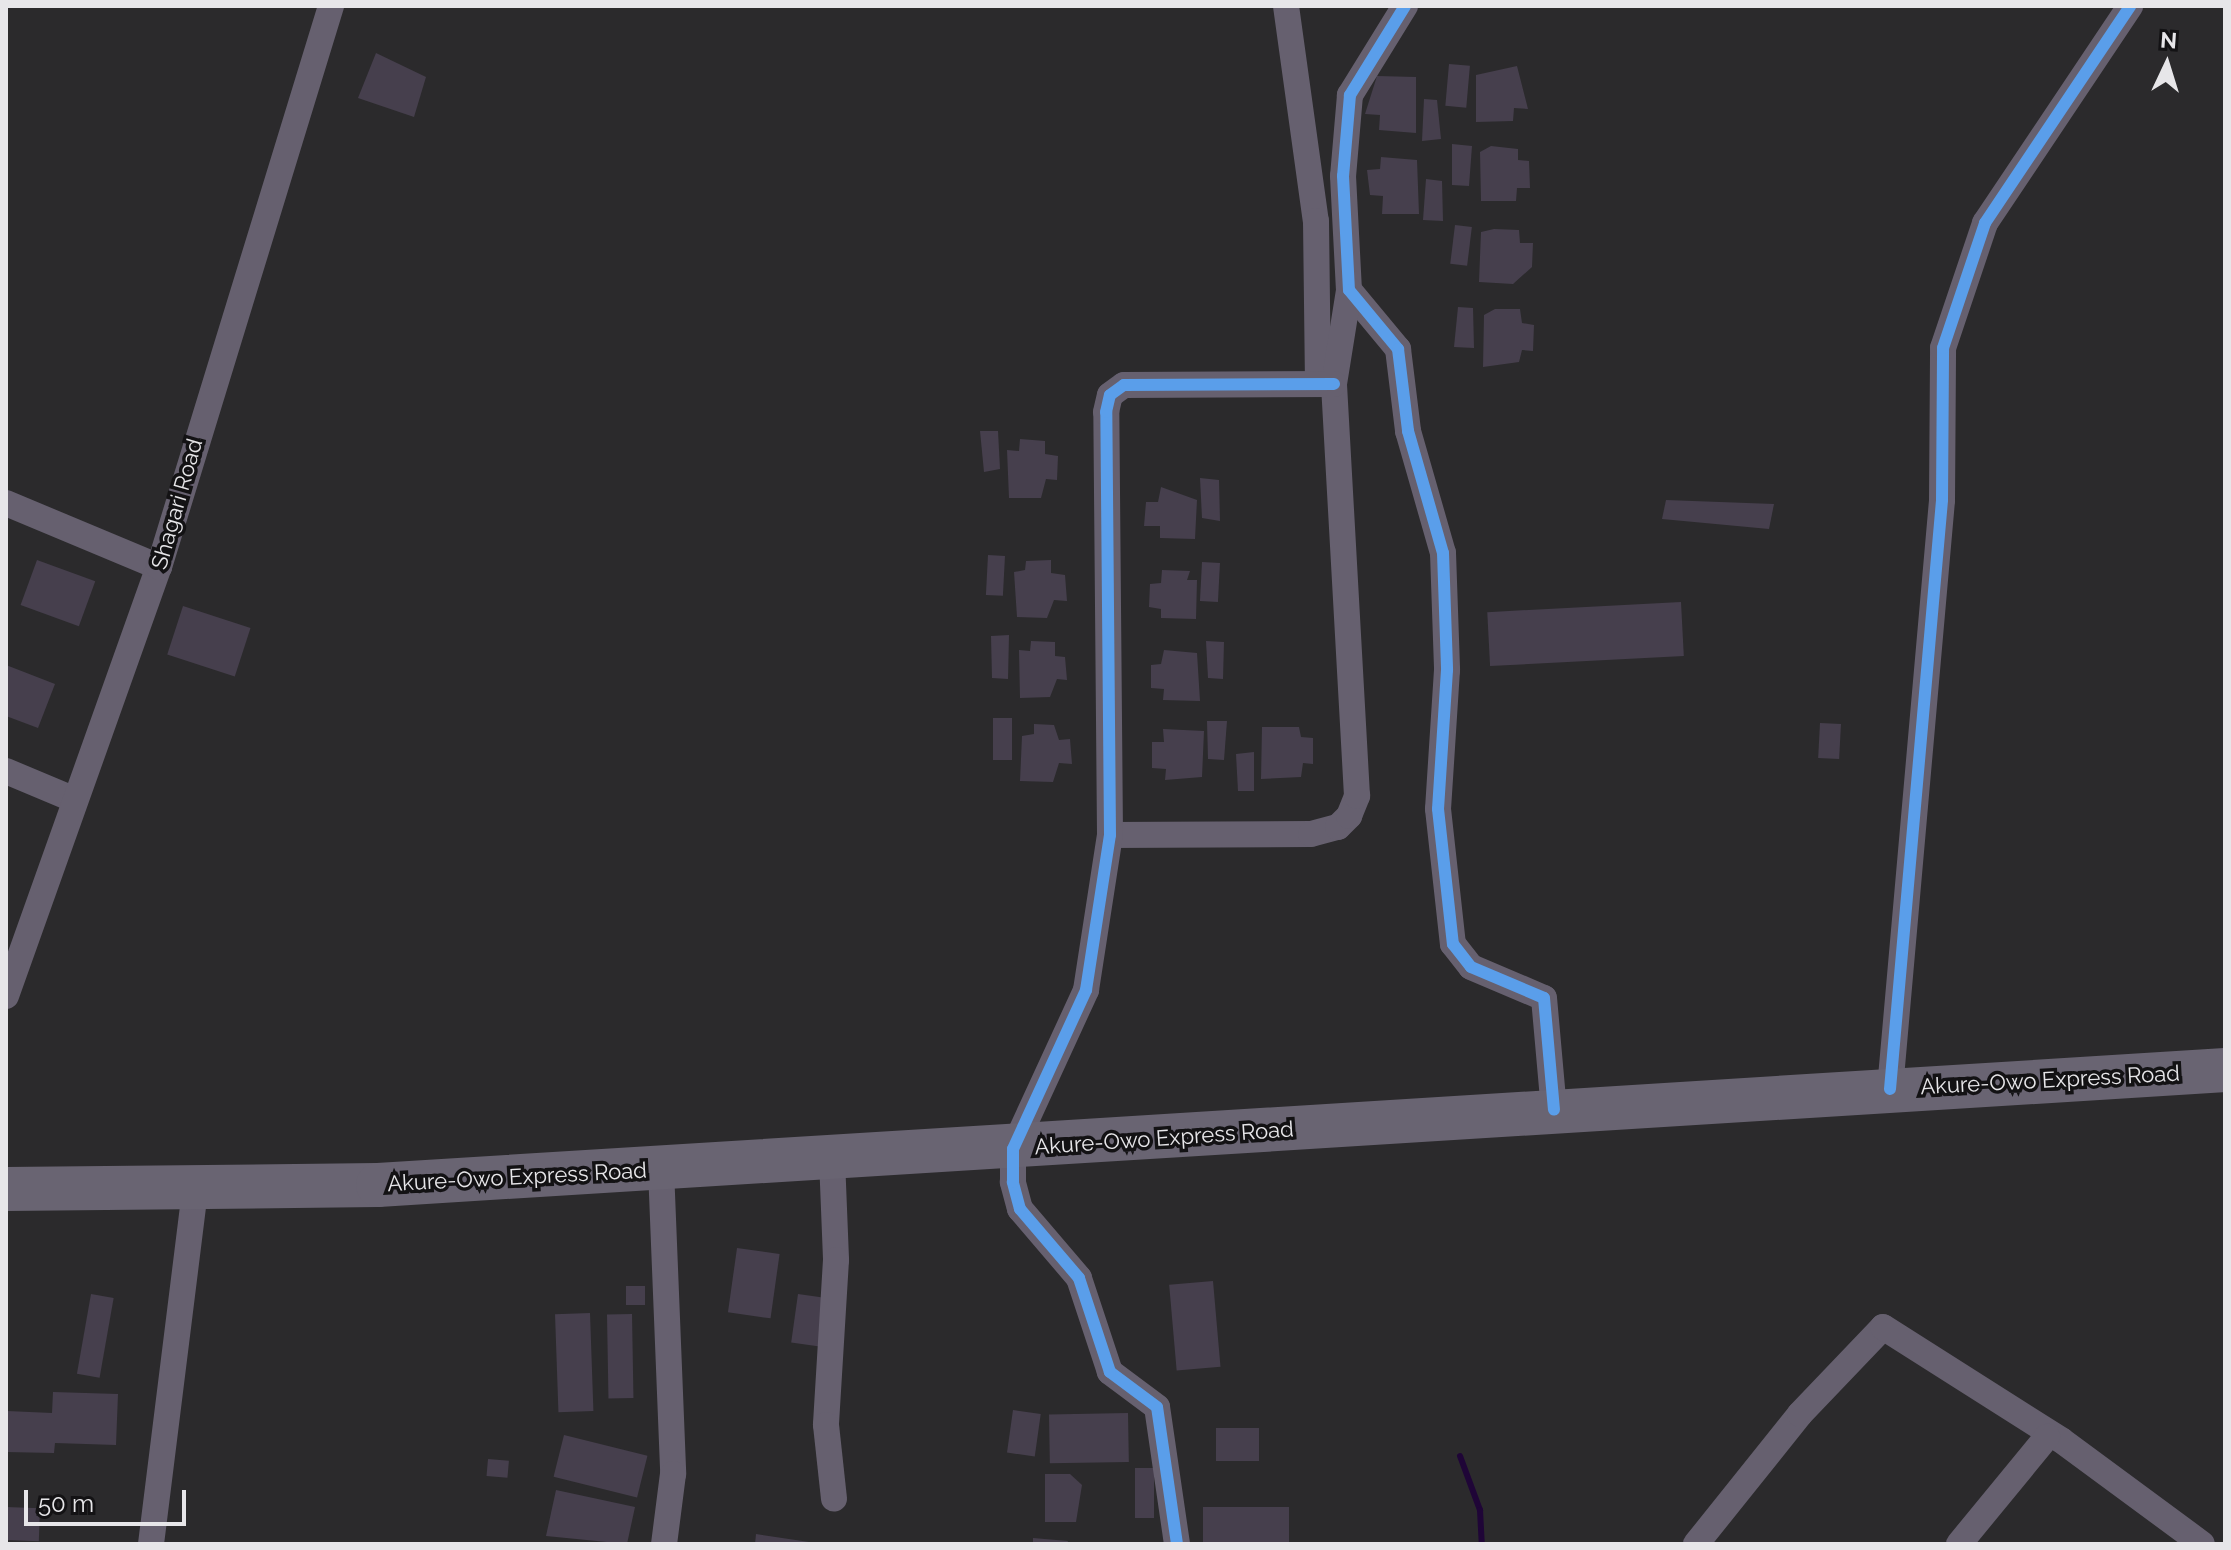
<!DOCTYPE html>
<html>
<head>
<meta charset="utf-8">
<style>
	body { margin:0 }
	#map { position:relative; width:2231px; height:1550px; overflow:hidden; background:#2b2a2c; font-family:Raleway,sans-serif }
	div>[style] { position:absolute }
	.stream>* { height:6px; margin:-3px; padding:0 3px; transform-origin:3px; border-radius:3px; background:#1f0537 }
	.building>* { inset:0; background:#463f4d; transform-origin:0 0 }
	.minor>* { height:26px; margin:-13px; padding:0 13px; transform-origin:13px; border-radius:13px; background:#66606f }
	.trunk>* { height:44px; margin:-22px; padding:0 22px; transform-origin:22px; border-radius:22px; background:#696472 }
	.cycleway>* { height:12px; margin:-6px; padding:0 6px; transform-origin:6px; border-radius:6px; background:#5a9eea }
	span { translate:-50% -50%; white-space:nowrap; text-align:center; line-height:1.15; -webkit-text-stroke:7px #131214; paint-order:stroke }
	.street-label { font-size:22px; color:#e7e6e9 }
	.frame { position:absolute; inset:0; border:8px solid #e7e6e9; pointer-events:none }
	.north { position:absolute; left:2127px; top:24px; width:80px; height:80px; -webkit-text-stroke:6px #131214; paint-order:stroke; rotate:4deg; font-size:22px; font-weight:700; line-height:32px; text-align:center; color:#e7e6e9 }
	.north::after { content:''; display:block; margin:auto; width:28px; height:36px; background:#e7e6e9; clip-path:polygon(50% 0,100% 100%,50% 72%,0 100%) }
	.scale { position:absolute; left:24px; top:1490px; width:162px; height:36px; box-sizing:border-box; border:4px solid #e7e6e9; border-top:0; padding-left:10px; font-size:24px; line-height:28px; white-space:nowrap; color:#e7e6e9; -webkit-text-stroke:6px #131214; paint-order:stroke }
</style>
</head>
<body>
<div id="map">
	<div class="stream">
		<div style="left:1460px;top:1456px;width:58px;rotate:69.7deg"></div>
		<div style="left:1480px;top:1510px;width:34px;rotate:87deg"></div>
	</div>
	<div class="building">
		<div style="clip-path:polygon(376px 53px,426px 77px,414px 117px,358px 98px)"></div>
		<div style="left:1449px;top:64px;width:21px;height:42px;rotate:5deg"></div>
		<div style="clip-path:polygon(1517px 66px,1528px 109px,1514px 108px,1513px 121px,1476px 122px,1476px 75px)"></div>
		<div style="clip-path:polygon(1377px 76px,1416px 77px,1416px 133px,1379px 130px,1380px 115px,1365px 114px)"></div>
		<div style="clip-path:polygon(1424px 99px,1437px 100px,1441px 139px,1422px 141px)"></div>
		<div style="clip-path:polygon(1452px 144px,1472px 146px,1469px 186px,1452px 185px)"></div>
		<div style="clip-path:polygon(1491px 146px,1518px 149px,1518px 160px,1529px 161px,1530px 188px,1517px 188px,1516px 201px,1481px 201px,1480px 152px)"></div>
		<div style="clip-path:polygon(1381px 157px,1417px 160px,1419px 214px,1382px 214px,1383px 196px,1370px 195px,1367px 170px,1380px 169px)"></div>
		<div style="clip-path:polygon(1426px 179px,1442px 181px,1443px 221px,1423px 220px)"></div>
		<div style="left:1455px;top:225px;width:17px;height:39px;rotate:7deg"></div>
		<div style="clip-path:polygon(1494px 229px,1519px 230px,1520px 243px,1533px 243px,1532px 267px,1513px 284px,1479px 282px,1481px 232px)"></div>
		<div style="clip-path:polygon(1458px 307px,1473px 308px,1474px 348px,1454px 347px)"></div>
		<div style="clip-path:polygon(1495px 309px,1520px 309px,1522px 323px,1534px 325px,1533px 351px,1522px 350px,1519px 362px,1483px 367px,1484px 315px)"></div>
		<div style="clip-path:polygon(980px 431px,998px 431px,1000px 469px,984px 472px)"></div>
		<div style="clip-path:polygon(1020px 439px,1045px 441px,1045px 454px,1058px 456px,1057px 480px,1046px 479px,1041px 498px,1009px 498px,1007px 450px,1019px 451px)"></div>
		<div style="clip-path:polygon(1200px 478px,1219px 480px,1220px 521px,1202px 518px)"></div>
		<div style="clip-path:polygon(1161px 487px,1197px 500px,1195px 539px,1160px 538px,1160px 526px,1144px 526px,1146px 502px,1158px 502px)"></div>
		<div style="clip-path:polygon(1666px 500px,1774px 504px,1769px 529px,1662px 519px)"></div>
		<div style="left:988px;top:555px;width:17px;height:40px;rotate:3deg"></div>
		<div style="left:37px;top:560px;width:62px;height:48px;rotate:20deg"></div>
		<div style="clip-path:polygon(1051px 560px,1051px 573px,1065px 575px,1067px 601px,1054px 600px,1047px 618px,1017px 617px,1014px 572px,1025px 570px,1026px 561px)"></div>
		<div style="left:1202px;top:562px;width:18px;height:39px;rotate:3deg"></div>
		<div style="clip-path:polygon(1162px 570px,1190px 571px,1187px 580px,1197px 580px,1196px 619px,1161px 618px,1161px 609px,1149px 607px,1150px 584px,1161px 583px)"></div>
		<div style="left:1681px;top:602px;width:54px;height:194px;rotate:87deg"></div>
		<div style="left:183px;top:606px;width:71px;height:51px;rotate:18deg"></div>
		<div style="clip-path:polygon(1009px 635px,1008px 679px,992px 678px,991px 636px)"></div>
		<div style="clip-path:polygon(1031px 641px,1055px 642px,1055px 656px,1065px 657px,1067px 680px,1057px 679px,1050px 697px,1020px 698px,1019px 650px,1030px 651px)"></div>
		<div style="clip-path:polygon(1206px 641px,1224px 642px,1223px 679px,1208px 678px)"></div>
		<div style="clip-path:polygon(1164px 650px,1197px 653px,1200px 701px,1163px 700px,1164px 689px,1151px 688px,1151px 665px,1161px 664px)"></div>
		<div style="clip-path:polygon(6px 665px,55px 684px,38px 728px,6px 716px)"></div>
		<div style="left:993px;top:718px;width:19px;height:42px"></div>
		<div style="clip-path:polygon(1207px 721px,1227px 721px,1224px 760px,1208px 759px)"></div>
		<div style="left:1820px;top:723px;width:21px;height:35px;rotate:3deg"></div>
		<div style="clip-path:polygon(1034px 724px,1054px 725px,1059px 740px,1070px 739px,1072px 764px,1059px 763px,1053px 782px,1020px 781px,1022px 736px,1034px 734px)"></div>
		<div style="clip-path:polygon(1262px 727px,1299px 727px,1301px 737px,1313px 738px,1313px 764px,1303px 763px,1301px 777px,1261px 779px)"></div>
		<div style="clip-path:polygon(1163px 729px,1204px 731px,1202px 777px,1165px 780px,1166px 769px,1152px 768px,1152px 742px,1164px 742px)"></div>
		<div style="clip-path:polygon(1254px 752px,1254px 791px,1238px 791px,1236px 754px)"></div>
		<div style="left:737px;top:1248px;width:43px;height:65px;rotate:8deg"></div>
		<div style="left:1213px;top:1281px;width:86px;height:44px;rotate:85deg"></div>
		<div style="left:645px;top:1286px;width:19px;height:19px;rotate:90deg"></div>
		<div style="left:91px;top:1294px;width:23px;height:81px;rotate:10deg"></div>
		<div style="left:798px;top:1294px;width:34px;height:49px;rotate:8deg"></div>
		<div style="left:590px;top:1313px;width:98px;height:35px;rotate:88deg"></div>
		<div style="left:632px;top:1314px;width:84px;height:25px;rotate:89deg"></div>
		<div style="clip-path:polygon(53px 1392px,118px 1394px,116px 1445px,55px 1443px,54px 1453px,6px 1452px,7px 1411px,52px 1413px)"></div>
		<div style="left:1013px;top:1410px;width:28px;height:43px;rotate:8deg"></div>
		<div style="left:1128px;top:1413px;width:49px;height:79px;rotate:89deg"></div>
		<div style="left:1216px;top:1428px;width:43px;height:33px"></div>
		<div style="left:564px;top:1435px;width:86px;height:43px;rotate:14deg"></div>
		<div style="left:488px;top:1459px;width:21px;height:17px;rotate:5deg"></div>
		<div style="left:1135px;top:1468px;width:19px;height:50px"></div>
		<div style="clip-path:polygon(1045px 1474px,1070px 1474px,1082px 1485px,1076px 1522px,1045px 1522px)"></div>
		<div style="clip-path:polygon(556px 1490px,635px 1507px,627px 1544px,546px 1536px)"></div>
		<div style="left:6px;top:1507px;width:34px;height:33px;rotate:2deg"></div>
		<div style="left:1289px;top:1507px;width:36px;height:86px;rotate:90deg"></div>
		<div style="clip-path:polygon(756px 1534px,809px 1542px,809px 1544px,755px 1544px)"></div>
		<div style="clip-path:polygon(1033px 1538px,1068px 1541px,1067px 1544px,1033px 1544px)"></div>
	</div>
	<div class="minor">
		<div style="left:1286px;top:6px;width:217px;rotate:82.1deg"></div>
		<div style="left:1316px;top:221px;width:163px;rotate:89.3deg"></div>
		<div style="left:1405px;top:6px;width:105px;rotate:121.7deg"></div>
		<div style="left:1350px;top:95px;width:81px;rotate:94.9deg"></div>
		<div style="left:1343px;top:176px;width:114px;rotate:87deg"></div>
		<div style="left:1349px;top:290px;width:77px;rotate:50.3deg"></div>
		<div style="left:1398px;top:349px;width:83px;rotate:83deg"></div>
		<div style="left:1408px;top:431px;width:127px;rotate:74deg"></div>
		<div style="left:1443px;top:553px;width:117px;rotate:88deg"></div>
		<div style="left:1447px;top:670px;width:139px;rotate:93.7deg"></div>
		<div style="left:1438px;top:809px;width:136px;rotate:83.7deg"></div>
		<div style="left:1453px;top:944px;width:29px;rotate:52deg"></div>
		<div style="left:1471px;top:967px;width:79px;rotate:23deg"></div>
		<div style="left:1544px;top:998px;width:112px;rotate:84.9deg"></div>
		<div style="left:6px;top:503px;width:166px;rotate:22.7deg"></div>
		<div style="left:6px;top:771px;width:75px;rotate:22.8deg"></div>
		<div style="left:1110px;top:835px;width:201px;rotate:-0.3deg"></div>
		<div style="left:1311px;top:834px;width:28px;rotate:-15deg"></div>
		<div style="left:1338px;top:827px;width:16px;rotate:-45deg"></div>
		<div style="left:1349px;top:816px;width:22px;rotate:-68deg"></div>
		<div style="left:1357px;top:796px;width:413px;rotate:-93.2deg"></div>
		<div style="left:1334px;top:384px;width:95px;rotate:-80.9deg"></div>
		<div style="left:6px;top:996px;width:455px;rotate:-70.4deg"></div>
		<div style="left:159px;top:567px;width:587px;rotate:-72.95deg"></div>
		<div style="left:1890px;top:1089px;width:591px;rotate:-84.95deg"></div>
		<div style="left:1942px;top:500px;width:152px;rotate:-89.6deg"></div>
		<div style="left:1943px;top:348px;width:132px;rotate:-71.4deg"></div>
		<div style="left:1985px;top:223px;width:261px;rotate:-56.2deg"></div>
		<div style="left:832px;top:1159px;width:101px;rotate:87.7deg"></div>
		<div style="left:836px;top:1260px;width:165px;rotate:93.5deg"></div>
		<div style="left:826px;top:1425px;width:74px;rotate:83.8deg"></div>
		<div style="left:661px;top:1169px;width:305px;rotate:87.7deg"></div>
		<div style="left:673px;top:1474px;width:71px;rotate:97.3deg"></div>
		<div style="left:151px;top:1544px;width:355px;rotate:-82.9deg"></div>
		<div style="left:1177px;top:1544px;width:138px;rotate:-98.3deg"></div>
		<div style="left:1157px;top:1407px;width:59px;rotate:-143.3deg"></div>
		<div style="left:1110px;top:1372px;width:99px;rotate:-108.3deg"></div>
		<div style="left:1079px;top:1278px;width:91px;rotate:-130.5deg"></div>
		<div style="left:1020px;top:1209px;width:28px;rotate:-105deg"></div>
		<div style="left:1013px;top:1182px;width:33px;rotate:-90deg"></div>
		<div style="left:1013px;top:1149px;width:175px;rotate:-65.3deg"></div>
		<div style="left:1086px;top:990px;width:157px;rotate:-81.2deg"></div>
		<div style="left:1110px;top:835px;width:423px;rotate:-90.5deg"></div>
		<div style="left:1106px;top:412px;width:17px;rotate:-77deg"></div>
		<div style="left:1110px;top:395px;width:17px;rotate:-36deg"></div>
		<div style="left:1124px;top:385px;width:210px;rotate:-0.3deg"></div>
		<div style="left:1696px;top:1544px;width:166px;rotate:-51.3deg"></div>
		<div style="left:1800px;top:1414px;width:120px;rotate:-46.3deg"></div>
		<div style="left:1883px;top:1327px;width:211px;rotate:32.4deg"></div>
		<div style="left:2061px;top:1440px;width:175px;rotate:36.4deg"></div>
		<div style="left:1959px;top:1544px;width:139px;rotate:-50.6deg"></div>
	</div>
	<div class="trunk">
		<div style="left:6px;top:1189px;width:372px;rotate:-0.6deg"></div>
		<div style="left:378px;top:1185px;width:1851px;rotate:-3.56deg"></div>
	</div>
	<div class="cycleway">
		<div style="left:1405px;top:6px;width:105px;rotate:121.7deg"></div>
		<div style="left:1350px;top:95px;width:81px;rotate:94.9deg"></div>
		<div style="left:1343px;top:176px;width:114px;rotate:87deg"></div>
		<div style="left:1349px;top:290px;width:77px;rotate:50.3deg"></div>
		<div style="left:1398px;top:349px;width:83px;rotate:83deg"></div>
		<div style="left:1408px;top:431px;width:127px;rotate:74deg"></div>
		<div style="left:1443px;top:553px;width:117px;rotate:88deg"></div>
		<div style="left:1447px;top:670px;width:139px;rotate:93.7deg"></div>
		<div style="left:1438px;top:809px;width:136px;rotate:83.7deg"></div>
		<div style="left:1453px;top:944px;width:29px;rotate:52deg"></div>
		<div style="left:1471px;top:967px;width:79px;rotate:23deg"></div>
		<div style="left:1544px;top:998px;width:112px;rotate:84.9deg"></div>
		<div style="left:1890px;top:1089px;width:591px;rotate:-84.95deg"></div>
		<div style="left:1942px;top:500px;width:152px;rotate:-89.6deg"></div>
		<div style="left:1943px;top:348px;width:132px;rotate:-71.4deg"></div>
		<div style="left:1985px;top:223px;width:261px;rotate:-56.2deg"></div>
		<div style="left:1177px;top:1544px;width:138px;rotate:-98.3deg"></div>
		<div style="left:1157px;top:1407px;width:59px;rotate:-143.3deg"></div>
		<div style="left:1110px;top:1372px;width:99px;rotate:-108.3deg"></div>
		<div style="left:1079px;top:1278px;width:91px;rotate:-130.5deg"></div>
		<div style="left:1020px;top:1209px;width:28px;rotate:-105deg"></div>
		<div style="left:1013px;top:1182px;width:33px;rotate:-90deg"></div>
		<div style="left:1013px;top:1149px;width:175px;rotate:-65.3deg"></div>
		<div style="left:1086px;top:990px;width:157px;rotate:-81.2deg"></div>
		<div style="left:1110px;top:835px;width:423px;rotate:-90.5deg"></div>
		<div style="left:1106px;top:412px;width:17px;rotate:-77deg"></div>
		<div style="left:1110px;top:395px;width:17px;rotate:-36deg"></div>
		<div style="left:1124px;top:385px;width:210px;rotate:-0.3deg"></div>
	</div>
	<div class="street-label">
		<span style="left:177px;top:504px;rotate:-74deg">Shagari Road</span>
		<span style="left:2050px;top:1080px;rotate:-3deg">Akure-Owo Express Road</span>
		<span style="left:1164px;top:1138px;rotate:-4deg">Akure-Owo Express Road</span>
		<span style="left:517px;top:1177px;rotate:-3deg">Akure-Owo Express Road</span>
	</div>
	<div class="frame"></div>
	<div class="north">N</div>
	<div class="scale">50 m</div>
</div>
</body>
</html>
